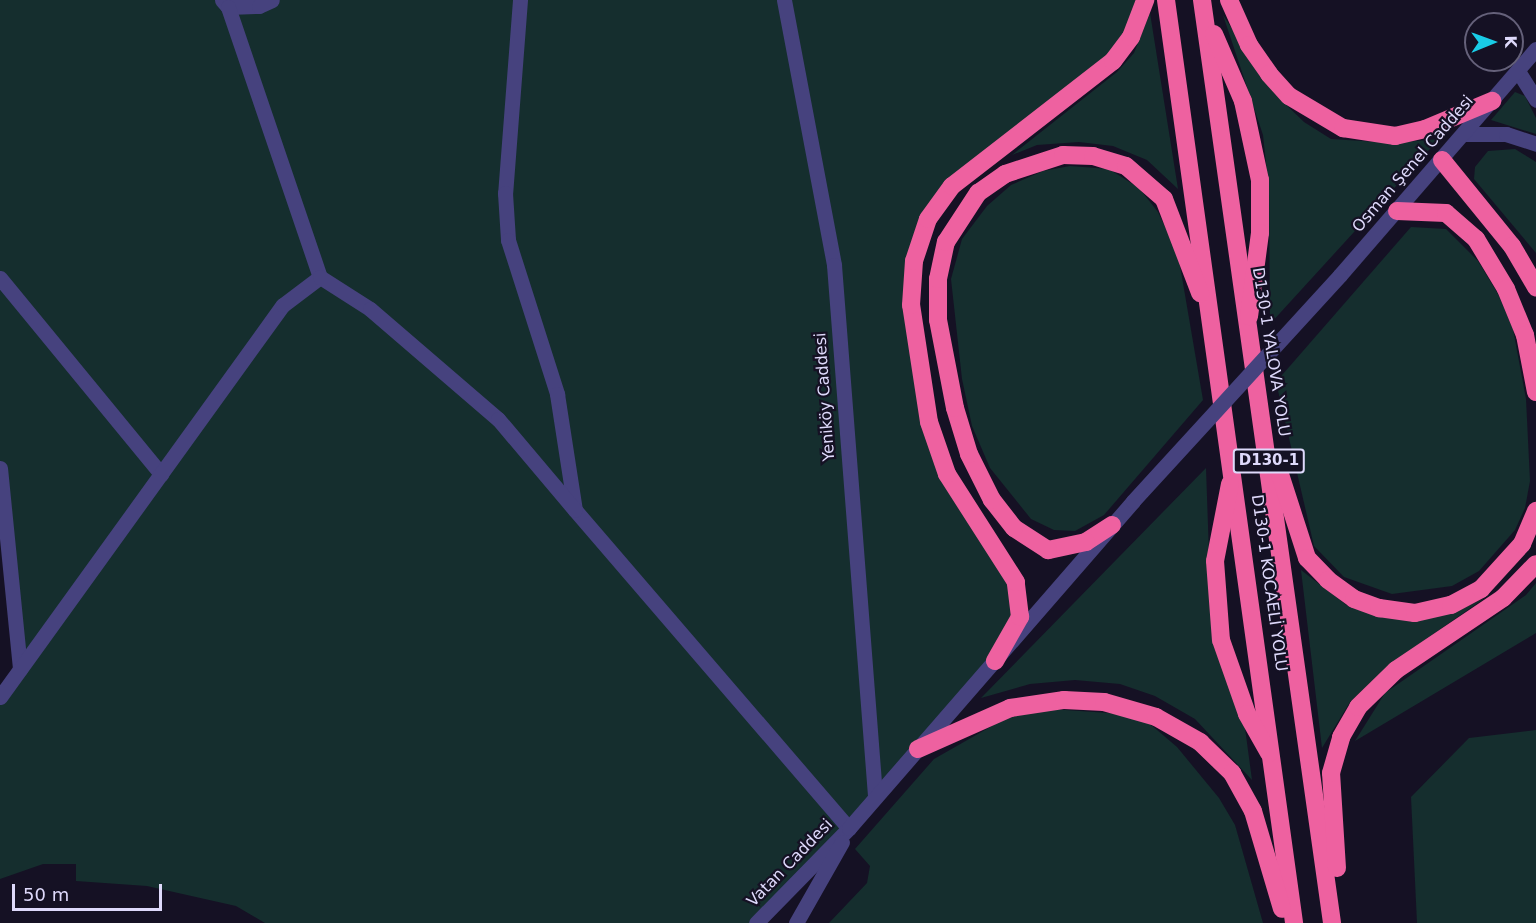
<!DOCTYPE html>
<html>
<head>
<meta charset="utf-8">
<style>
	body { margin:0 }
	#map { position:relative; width:1536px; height:923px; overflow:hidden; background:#151124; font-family:"DejaVu Sans",sans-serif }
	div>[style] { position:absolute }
	.green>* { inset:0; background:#152e2e }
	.minor>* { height:15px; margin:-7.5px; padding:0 7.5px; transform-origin:7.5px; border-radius:7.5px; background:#46427e }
	.highway>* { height:18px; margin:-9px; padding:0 9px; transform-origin:9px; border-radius:9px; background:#ee61a0 }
	.minor-bridge>* { height:15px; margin:-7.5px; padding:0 7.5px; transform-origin:7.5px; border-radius:7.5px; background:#46427e }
	span { translate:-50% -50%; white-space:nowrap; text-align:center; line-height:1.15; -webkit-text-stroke:4.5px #151124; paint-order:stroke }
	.shield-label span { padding:2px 4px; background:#151124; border:2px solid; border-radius:4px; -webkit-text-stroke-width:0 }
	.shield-label { font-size:15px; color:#ded9fb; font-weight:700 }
	.street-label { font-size:16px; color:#ded9fb }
	.north { position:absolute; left:1464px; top:12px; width:60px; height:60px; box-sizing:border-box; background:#151124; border:2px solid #65617a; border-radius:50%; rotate:89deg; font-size:16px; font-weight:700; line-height:24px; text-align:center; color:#ded9fb }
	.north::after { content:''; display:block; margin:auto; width:21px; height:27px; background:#19cce7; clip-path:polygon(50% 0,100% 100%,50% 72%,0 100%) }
	.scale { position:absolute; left:12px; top:884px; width:150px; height:27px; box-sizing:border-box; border:3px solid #ded9fb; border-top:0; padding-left:8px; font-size:18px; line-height:21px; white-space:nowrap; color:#ded9fb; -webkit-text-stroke:4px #151124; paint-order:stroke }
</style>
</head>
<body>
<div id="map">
	<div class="green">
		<div style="clip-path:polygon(0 0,1145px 0,1131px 37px,952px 186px,914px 261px,929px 422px,1020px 600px,995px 661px,756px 923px,265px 923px,236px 906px,147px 886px,76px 881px,76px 864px,43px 864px,0 879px,0 697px,20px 669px,0 468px)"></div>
		<div style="clip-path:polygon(1150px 13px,1178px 189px,1147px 160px,1113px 146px,1079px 142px,1037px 145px,1012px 155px,1117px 72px,1134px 53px)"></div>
		<div style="clip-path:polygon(1223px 15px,1275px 94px,1304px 122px,1331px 139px,1394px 143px,1439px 139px,1270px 324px,1269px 191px,1263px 135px)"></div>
		<div style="clip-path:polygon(1515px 92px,1525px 96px,1536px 118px,1536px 134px,1491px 120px)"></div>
		<div style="clip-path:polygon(1515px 149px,1536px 162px,1536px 253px,1474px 179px,1475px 167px,1488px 151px)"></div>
		<div style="clip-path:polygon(1070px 166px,1109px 169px,1139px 188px,1158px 212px,1178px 254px,1203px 400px,1104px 515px,1075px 531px,1054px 530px,1031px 519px,990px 468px,972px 426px,962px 379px,951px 279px,962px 239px,987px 206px,1011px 185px,1043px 171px)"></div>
		<div style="clip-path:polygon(1411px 227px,1446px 229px,1478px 261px,1498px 294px,1513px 329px,1526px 399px,1530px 481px,1525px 508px,1515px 530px,1479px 571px,1452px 586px,1392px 594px,1344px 577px,1314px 546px,1276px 382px)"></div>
		<div style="clip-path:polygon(1206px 468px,1212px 641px,1245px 728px,1252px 780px,1195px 719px,1155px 696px,1120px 684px,1075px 680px,1030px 684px,981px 698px)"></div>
		<div style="clip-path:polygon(1301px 570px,1349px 607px,1385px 617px,1455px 612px,1485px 598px,1390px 664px,1350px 702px,1322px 748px)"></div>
		<div style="clip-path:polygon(1536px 583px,1536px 633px,1355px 741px,1385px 693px,1526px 595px)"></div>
		<div style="clip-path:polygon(1051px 709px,1123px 714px,1150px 724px,1177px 747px,1219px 798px,1235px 825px,1263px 923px,829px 923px,867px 883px,870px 866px,855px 849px,934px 759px,1006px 718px)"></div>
		<div style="clip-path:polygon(1536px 730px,1536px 923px,1417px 923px,1411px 797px,1469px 738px)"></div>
	</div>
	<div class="minor">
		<div style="left:222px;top:0;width:9px;rotate:49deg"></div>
		<div style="left:228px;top:7px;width:31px;rotate:-2deg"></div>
		<div style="left:259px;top:6px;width:14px;rotate:-25deg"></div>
		<div style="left:520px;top:0;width:194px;rotate:94.4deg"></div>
		<div style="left:505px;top:193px;width:47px;rotate:86.3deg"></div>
		<div style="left:508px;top:240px;width:162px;rotate:72.3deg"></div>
		<div style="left:557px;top:394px;width:117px;rotate:81.2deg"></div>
		<div style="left:575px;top:510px;width:420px;rotate:49.3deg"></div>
		<div style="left:784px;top:0;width:270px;rotate:79.3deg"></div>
		<div style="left:834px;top:265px;width:532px;rotate:85.58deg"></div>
		<div style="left:228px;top:7px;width:285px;rotate:71.2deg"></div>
		<div style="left:1518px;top:71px;width:34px;rotate:58deg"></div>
		<div style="left:1464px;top:134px;width:42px"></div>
		<div style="left:1506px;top:134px;width:32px;rotate:18deg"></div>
		<div style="left:1340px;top:275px;width:299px;rotate:-49.1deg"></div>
		<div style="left:0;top:278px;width:254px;rotate:50.6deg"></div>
		<div style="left:0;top:468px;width:202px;rotate:84.3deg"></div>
		<div style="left:0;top:697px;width:483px;rotate:-54.2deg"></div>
		<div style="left:283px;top:305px;width:46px;rotate:-37.1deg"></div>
		<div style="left:320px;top:277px;width:59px;rotate:32.6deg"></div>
		<div style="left:370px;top:309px;width:169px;rotate:40.7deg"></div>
		<div style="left:498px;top:419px;width:119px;rotate:49.8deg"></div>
		<div style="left:756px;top:923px;width:133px;rotate:-45.6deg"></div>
		<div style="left:849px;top:828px;width:433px;rotate:-49deg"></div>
		<div style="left:796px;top:923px;width:93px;rotate:-60.4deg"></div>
	</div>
	<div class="highway">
		<div style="left:1166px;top:0;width:932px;rotate:82.1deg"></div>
		<div style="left:1202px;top:0;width:932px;rotate:81.98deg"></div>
		<div style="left:1229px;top:0;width:49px;rotate:66deg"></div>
		<div style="left:1249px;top:45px;width:35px;rotate:55deg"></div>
		<div style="left:1269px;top:74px;width:30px;rotate:48deg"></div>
		<div style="left:1289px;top:96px;width:63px;rotate:30.7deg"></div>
		<div style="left:1343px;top:128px;width:53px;rotate:8.7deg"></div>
		<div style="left:1395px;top:136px;width:31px;rotate:-13deg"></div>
		<div style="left:1425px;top:129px;width:73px;rotate:-22.7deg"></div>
		<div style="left:1214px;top:34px;width:73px;rotate:66.6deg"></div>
		<div style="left:1243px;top:101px;width:81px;rotate:77.9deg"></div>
		<div style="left:1260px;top:180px;width:53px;rotate:90deg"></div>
		<div style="left:1260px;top:233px;width:84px;rotate:97.5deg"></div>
		<div style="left:1442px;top:160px;width:111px;rotate:50.9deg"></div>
		<div style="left:1512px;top:246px;width:48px;rotate:59.7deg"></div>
		<div style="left:1397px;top:211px;width:49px;rotate:2.3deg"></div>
		<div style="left:1446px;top:213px;width:40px;rotate:41deg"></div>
		<div style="left:1476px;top:239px;width:58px;rotate:59deg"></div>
		<div style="left:1506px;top:289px;width:50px;rotate:67.6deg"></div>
		<div style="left:1525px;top:335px;width:58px;rotate:79.1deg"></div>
		<div style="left:1278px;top:468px;width:95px;rotate:72.1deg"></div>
		<div style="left:1307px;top:558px;width:30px;rotate:46deg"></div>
		<div style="left:1328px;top:580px;width:32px;rotate:36deg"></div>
		<div style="left:1354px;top:599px;width:27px;rotate:20deg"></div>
		<div style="left:1379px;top:608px;width:36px;rotate:8deg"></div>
		<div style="left:1415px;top:613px;width:37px;rotate:-13deg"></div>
		<div style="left:1451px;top:605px;width:34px;rotate:-28deg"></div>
		<div style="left:1481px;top:589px;width:61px;rotate:-47.7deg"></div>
		<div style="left:1522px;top:544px;width:36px;rotate:-67deg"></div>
		<div style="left:1230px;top:484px;width:78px;rotate:101deg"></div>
		<div style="left:1215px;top:561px;width:79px;rotate:85.7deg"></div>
		<div style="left:1221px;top:640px;width:78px;rotate:70.6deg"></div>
		<div style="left:1247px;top:714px;width:45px;rotate:60.6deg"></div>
		<div style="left:1112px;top:525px;width:31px;rotate:147deg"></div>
		<div style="left:1086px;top:542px;width:39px;rotate:168deg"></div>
		<div style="left:1048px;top:550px;width:40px;rotate:-147.1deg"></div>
		<div style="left:1014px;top:528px;width:36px;rotate:-128deg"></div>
		<div style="left:992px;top:500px;width:51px;rotate:-116.6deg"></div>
		<div style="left:969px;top:454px;width:48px;rotate:-106.9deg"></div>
		<div style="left:955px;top:408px;width:90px;rotate:-100.9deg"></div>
		<div style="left:938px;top:320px;width:41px;rotate:-90deg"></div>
		<div style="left:938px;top:279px;width:38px;rotate:-78deg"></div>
		<div style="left:946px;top:242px;width:59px;rotate:-56.9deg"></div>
		<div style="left:978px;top:193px;width:33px;rotate:-35deg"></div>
		<div style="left:1005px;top:174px;width:61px;rotate:-18.1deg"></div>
		<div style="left:1063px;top:155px;width:30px;rotate:2deg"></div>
		<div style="left:1093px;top:156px;width:34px;rotate:17deg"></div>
		<div style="left:1126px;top:166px;width:50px;rotate:41deg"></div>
		<div style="left:1164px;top:199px;width:101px;rotate:69deg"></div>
		<div style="left:995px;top:661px;width:51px;rotate:-60.4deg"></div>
		<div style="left:1020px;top:617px;width:35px;rotate:-97deg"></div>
		<div style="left:1016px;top:582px;width:128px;rotate:-122.6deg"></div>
		<div style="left:947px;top:474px;width:55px;rotate:-109.1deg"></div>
		<div style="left:929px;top:422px;width:118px;rotate:-98.7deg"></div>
		<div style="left:911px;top:305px;width:44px;rotate:-86.1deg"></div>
		<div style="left:914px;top:261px;width:44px;rotate:-71.6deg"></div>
		<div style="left:928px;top:219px;width:41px;rotate:-54deg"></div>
		<div style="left:952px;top:186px;width:204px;rotate:-37.8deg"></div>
		<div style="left:1113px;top:61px;width:30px;rotate:-53deg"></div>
		<div style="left:1131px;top:37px;width:40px;rotate:-69deg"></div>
		<div style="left:918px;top:749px;width:101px;rotate:-24deg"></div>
		<div style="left:1010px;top:708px;width:55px;rotate:-8.4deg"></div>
		<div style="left:1064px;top:700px;width:40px;rotate:2.9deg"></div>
		<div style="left:1104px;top:702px;width:54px;rotate:16.1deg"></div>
		<div style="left:1156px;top:717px;width:51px;rotate:29.6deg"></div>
		<div style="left:1200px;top:742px;width:45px;rotate:44.1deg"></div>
		<div style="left:1232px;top:773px;width:43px;rotate:61.1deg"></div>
		<div style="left:1253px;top:811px;width:102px;rotate:73.5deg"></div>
		<div style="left:1337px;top:868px;width:95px;rotate:-93.6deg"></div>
		<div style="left:1331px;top:773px;width:37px;rotate:-74deg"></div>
		<div style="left:1341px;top:737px;width:34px;rotate:-60deg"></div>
		<div style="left:1358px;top:707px;width:53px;rotate:-44.2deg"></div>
		<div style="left:1396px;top:670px;width:129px;rotate:-33.9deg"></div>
		<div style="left:1503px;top:598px;width:47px;rotate:-45.9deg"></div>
	</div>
	<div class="minor-bridge">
		<div style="left:1133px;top:501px;width:306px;rotate:-47.5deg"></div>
	</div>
	<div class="shield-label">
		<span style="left:1269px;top:461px">D130-1</span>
	</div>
	<div class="street-label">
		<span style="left:1413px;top:164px;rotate:-49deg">Osman Şenel Caddesi</span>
		<span style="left:1271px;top:352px;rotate:81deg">D130-1 YALOVA YOLU</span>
		<span style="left:825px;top:397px;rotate:-94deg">Yeniköy Caddesi</span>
		<span style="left:1269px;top:583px;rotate:82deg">D130-1 KOCAELİ YOLU</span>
		<span style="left:790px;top:863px;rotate:-46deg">Vatan Caddesi</span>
	</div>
	<div class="north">K</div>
	<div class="scale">50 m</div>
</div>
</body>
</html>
